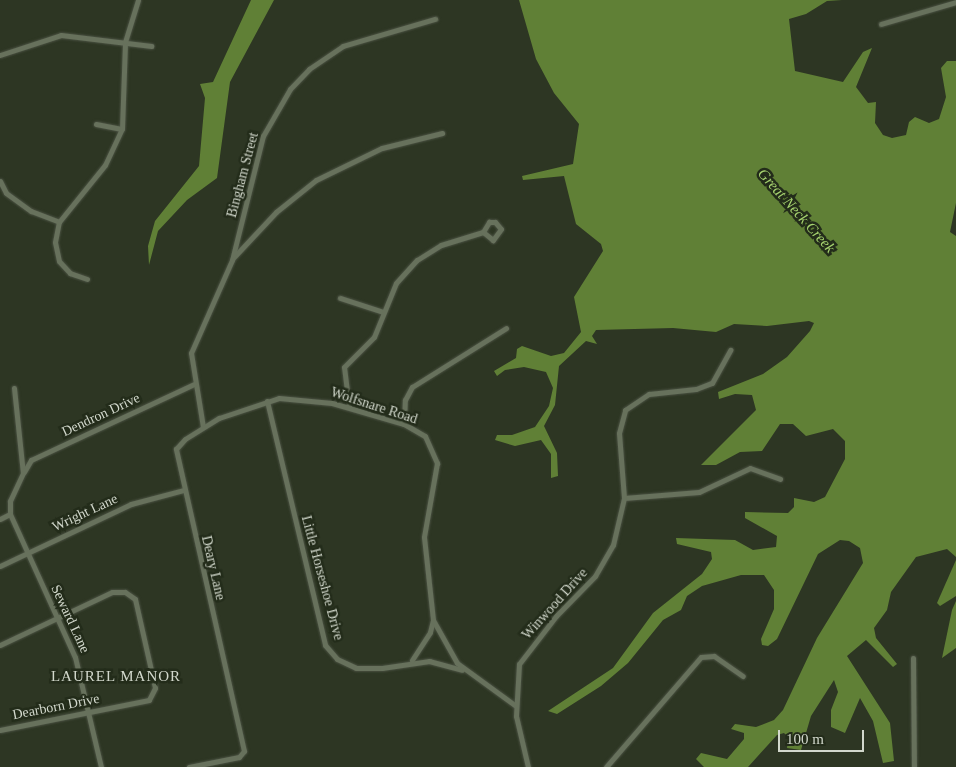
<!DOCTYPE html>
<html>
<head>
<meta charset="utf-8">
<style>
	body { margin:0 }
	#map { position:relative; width:956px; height:767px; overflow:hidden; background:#2d3623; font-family:Georgia,serif }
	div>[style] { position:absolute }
	.water>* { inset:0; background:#608036 }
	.roads { filter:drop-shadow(0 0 1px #4a5142) drop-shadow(0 0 1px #4a5142) }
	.street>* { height:5px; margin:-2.5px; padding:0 2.5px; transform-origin:2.5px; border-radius:2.5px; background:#67715c }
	span { translate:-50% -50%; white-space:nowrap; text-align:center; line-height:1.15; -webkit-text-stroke:5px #232c1a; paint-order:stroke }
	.street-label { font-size:14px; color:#d2d8cc }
	.water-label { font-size:15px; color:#a6d36f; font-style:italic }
	.neighbourhood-label { font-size:15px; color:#d2d8cc; letter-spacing:1px }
	.scale { position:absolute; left:778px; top:730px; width:86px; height:22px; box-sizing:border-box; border:2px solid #d2d8cc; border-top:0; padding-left:6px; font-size:15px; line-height:18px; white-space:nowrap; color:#d2d8cc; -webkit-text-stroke:4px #232c1a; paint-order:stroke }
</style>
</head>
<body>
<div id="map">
	<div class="water">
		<div style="clip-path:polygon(251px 0,274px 0,230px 82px,217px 178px,187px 200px,158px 231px,149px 265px,148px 246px,155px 221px,199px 166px,205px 98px,200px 84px,213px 82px)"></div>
		<div style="clip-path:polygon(519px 0,842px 0,827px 1px,806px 14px,789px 19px,795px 71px,843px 82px,863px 52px,872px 48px,856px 87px,868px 103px,876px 102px,875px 123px,883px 135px,892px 138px,906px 135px,909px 122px,915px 117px,929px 123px,939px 119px,946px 97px,941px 68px,947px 61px,956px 61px,956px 203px,950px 232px,956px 236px,956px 557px,947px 549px,916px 557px,891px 592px,887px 610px,874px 628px,876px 638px,897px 664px,893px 667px,866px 640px,847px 656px,890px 723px,894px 761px,883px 763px,873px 721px,860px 698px,845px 733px,831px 727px,831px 710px,838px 692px,834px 680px,811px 716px,801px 750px,787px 748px,788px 737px,784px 733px,777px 735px,748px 767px,704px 767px,696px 759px,701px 753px,727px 759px,744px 739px,744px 733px,731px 729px,735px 724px,756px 727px,774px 720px,783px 710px,817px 638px,863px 563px,860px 548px,849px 541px,840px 540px,818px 554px,777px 639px,768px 646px,762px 645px,761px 639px,774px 609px,774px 590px,764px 575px,741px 575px,702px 586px,687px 596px,681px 610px,663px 620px,628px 663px,601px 686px,557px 714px,548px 711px,613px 668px,653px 613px,702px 574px,712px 559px,711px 552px,677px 544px,676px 538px,735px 540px,753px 550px,776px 547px,777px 536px,745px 518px,745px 512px,788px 513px,794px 507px,794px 498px,814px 502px,825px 497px,845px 459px,845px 441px,833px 429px,806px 436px,793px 424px,780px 424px,762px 451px,740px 452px,716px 465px,701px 465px,756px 410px,752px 395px,735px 394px,719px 399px,718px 392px,763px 374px,787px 357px,810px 331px,814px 323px,809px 321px,767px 326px,734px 324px,716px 332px,673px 328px,596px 330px,592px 336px,597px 344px,586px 341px,559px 366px,555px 405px,544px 426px,557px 453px,558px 476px,551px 478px,551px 454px,541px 440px,515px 446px,495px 440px,497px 435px,512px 435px,535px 427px,549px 406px,553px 388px,546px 372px,524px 367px,505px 370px,497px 376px,494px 371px,516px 358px,517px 349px,522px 346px,551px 356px,564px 353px,581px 332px,574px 297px,603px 251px,601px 244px,576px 224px,564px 176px,523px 180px,522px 176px,573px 164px,579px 124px,554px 93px,536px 59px)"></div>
		<div style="clip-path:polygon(956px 560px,956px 596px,940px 606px,937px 603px)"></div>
		<div style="clip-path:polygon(956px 601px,956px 648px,942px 658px,952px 610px)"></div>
	</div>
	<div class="roads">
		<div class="street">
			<div style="left:881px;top:24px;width:78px;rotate:-16.3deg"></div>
			<div style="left:0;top:55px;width:64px;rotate:-18.2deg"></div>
			<div style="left:61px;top:35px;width:91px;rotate:7deg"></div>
			<div style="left:96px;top:124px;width:26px;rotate:11deg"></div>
			<div style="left:0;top:181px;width:13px;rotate:63deg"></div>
			<div style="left:6px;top:193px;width:31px;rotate:36deg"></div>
			<div style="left:31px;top:211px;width:30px;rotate:21deg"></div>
			<div style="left:233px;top:258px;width:63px;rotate:-46.9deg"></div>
			<div style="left:276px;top:212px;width:51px;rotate:-38.7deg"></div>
			<div style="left:316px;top:180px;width:73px;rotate:-25.9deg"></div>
			<div style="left:382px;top:148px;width:62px;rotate:-14deg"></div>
			<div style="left:87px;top:279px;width:18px;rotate:-161deg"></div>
			<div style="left:70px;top:273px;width:16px;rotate:-133deg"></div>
			<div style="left:59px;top:261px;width:19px;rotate:-102deg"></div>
			<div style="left:55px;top:242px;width:20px;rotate:-79deg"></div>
			<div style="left:59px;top:222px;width:73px;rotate:-51.1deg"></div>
			<div style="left:105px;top:165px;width:40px;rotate:-65deg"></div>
			<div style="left:122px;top:129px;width:87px;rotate:-88deg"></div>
			<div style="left:125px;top:42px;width:44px;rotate:-72.8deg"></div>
			<div style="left:340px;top:298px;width:45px;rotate:18deg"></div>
			<div style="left:14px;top:388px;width:85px;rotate:84deg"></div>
			<div style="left:23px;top:473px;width:31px;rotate:115deg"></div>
			<div style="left:10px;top:501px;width:13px;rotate:90deg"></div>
			<div style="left:10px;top:514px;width:157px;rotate:65.6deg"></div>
			<div style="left:75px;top:657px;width:113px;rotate:76.7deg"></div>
			<div style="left:267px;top:401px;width:251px;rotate:76.6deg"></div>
			<div style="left:325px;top:645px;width:18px;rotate:49deg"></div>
			<div style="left:337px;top:659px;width:21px;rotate:25deg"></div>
			<div style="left:356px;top:668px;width:26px"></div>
			<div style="left:382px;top:668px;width:48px;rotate:-8.5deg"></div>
			<div style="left:429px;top:661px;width:34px;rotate:15deg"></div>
			<div style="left:349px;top:407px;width:40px;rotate:-97.1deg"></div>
			<div style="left:344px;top:367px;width:42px;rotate:-45deg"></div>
			<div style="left:374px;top:337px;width:58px;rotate:-67.8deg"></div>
			<div style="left:396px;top:283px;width:31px;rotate:-48deg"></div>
			<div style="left:417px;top:260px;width:28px;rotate:-32deg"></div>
			<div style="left:441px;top:245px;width:44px;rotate:-17.2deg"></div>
			<div style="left:483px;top:232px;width:12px;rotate:-59deg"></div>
			<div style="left:489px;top:222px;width:6px"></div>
			<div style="left:495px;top:222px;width:9px;rotate:49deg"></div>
			<div style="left:501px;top:229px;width:14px;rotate:126deg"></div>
			<div style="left:493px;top:240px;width:13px;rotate:-141deg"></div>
			<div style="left:404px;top:424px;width:24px;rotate:-88deg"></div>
			<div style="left:405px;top:400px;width:15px;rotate:-62deg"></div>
			<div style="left:412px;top:387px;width:111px;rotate:-32.1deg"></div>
			<div style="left:203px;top:427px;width:75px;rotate:-99.2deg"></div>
			<div style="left:191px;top:353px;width:102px;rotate:-66.2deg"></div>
			<div style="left:232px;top:260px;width:128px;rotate:-76deg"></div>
			<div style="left:263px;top:136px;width:54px;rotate:-60.1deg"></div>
			<div style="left:290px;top:89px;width:28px;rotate:-46deg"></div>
			<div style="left:309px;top:69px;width:41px;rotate:-34.1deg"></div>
			<div style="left:343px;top:46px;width:96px;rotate:-16.4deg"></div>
			<div style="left:24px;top:472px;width:14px;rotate:-60deg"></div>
			<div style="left:31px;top:460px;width:180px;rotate:-25deg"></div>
			<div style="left:624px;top:498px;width:75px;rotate:-4.6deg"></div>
			<div style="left:699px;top:492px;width:56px;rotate:-25.2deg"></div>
			<div style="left:750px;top:468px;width:32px;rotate:20deg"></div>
			<div style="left:0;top:519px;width:11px;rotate:-27deg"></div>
			<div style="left:0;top:566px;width:145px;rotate:-25.3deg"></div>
			<div style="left:131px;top:504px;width:55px;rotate:-14.8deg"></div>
			<div style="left:0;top:645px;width:124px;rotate:-25.3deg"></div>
			<div style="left:112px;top:592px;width:13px"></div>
			<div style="left:125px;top:592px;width:12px;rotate:35deg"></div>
			<div style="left:135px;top:599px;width:91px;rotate:77.3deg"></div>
			<div style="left:155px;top:688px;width:13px;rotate:117deg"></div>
			<div style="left:149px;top:700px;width:152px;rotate:168.6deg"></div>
			<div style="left:913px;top:658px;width:109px;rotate:89.5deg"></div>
			<div style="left:412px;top:660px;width:33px;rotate:-57deg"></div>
			<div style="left:430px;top:632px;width:12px;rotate:-76deg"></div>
			<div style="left:189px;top:767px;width:51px;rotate:-11.3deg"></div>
			<div style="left:239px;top:757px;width:8px;rotate:-50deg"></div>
			<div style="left:244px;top:751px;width:310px;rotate:-102.7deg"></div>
			<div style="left:176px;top:449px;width:13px;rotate:-48deg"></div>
			<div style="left:185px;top:439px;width:40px;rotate:-32deg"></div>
			<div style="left:219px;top:418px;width:63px;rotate:-18.4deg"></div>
			<div style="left:279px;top:398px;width:53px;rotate:5.4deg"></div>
			<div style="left:332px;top:403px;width:75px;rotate:16.3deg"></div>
			<div style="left:404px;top:424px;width:24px;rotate:30deg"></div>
			<div style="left:425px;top:436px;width:30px;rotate:66deg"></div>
			<div style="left:437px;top:463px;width:75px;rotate:100deg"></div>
			<div style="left:424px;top:537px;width:83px;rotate:83.8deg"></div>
			<div style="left:433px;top:620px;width:49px;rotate:60.8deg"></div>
			<div style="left:457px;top:663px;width:73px;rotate:36.1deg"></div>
			<div style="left:528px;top:767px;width:52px;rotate:-103.2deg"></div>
			<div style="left:516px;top:716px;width:52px;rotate:-86.7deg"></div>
			<div style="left:519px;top:664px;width:61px;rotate:-52.4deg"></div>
			<div style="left:556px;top:616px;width:56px;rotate:-45.7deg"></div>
			<div style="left:595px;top:576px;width:36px;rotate:-60deg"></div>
			<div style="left:613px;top:545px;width:48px;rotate:-76.8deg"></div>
			<div style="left:624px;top:498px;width:65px;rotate:-94.4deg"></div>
			<div style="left:619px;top:433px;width:24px;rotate:-75deg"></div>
			<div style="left:625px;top:410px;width:29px;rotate:-34deg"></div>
			<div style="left:649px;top:394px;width:47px;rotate:-6.1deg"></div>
			<div style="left:696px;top:389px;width:17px;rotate:-21deg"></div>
			<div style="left:712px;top:383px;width:38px;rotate:-61deg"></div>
			<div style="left:606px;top:767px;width:145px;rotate:-49.2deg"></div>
			<div style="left:701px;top:657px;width:13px;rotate:-4deg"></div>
			<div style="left:714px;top:656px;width:35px;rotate:35deg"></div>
		</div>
	</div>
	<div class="street-label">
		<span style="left:243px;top:175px;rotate:-75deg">Bingham Street</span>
		<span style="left:374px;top:406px;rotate:18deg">Wolfsnare Road</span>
		<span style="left:101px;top:415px;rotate:-25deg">Dendron Drive</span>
		<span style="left:85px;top:513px;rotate:-25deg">Wright Lane</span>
		<span style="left:213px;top:568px;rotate:77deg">Deary Lane</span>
		<span style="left:322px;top:578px;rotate:75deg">Little Horseshoe Drive</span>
		<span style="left:555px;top:604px;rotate:-48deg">Winwood Drive</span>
		<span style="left:70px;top:619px;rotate:65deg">Seward Lane</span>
		<span style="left:56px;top:707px;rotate:-11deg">Dearborn Drive</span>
	</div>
	<div class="water-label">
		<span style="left:796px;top:211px;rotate:48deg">Great Neck Creek</span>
	</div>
	<div class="neighbourhood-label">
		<span style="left:116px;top:677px">LAUREL MANOR</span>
	</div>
	<div class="scale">100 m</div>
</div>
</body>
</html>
